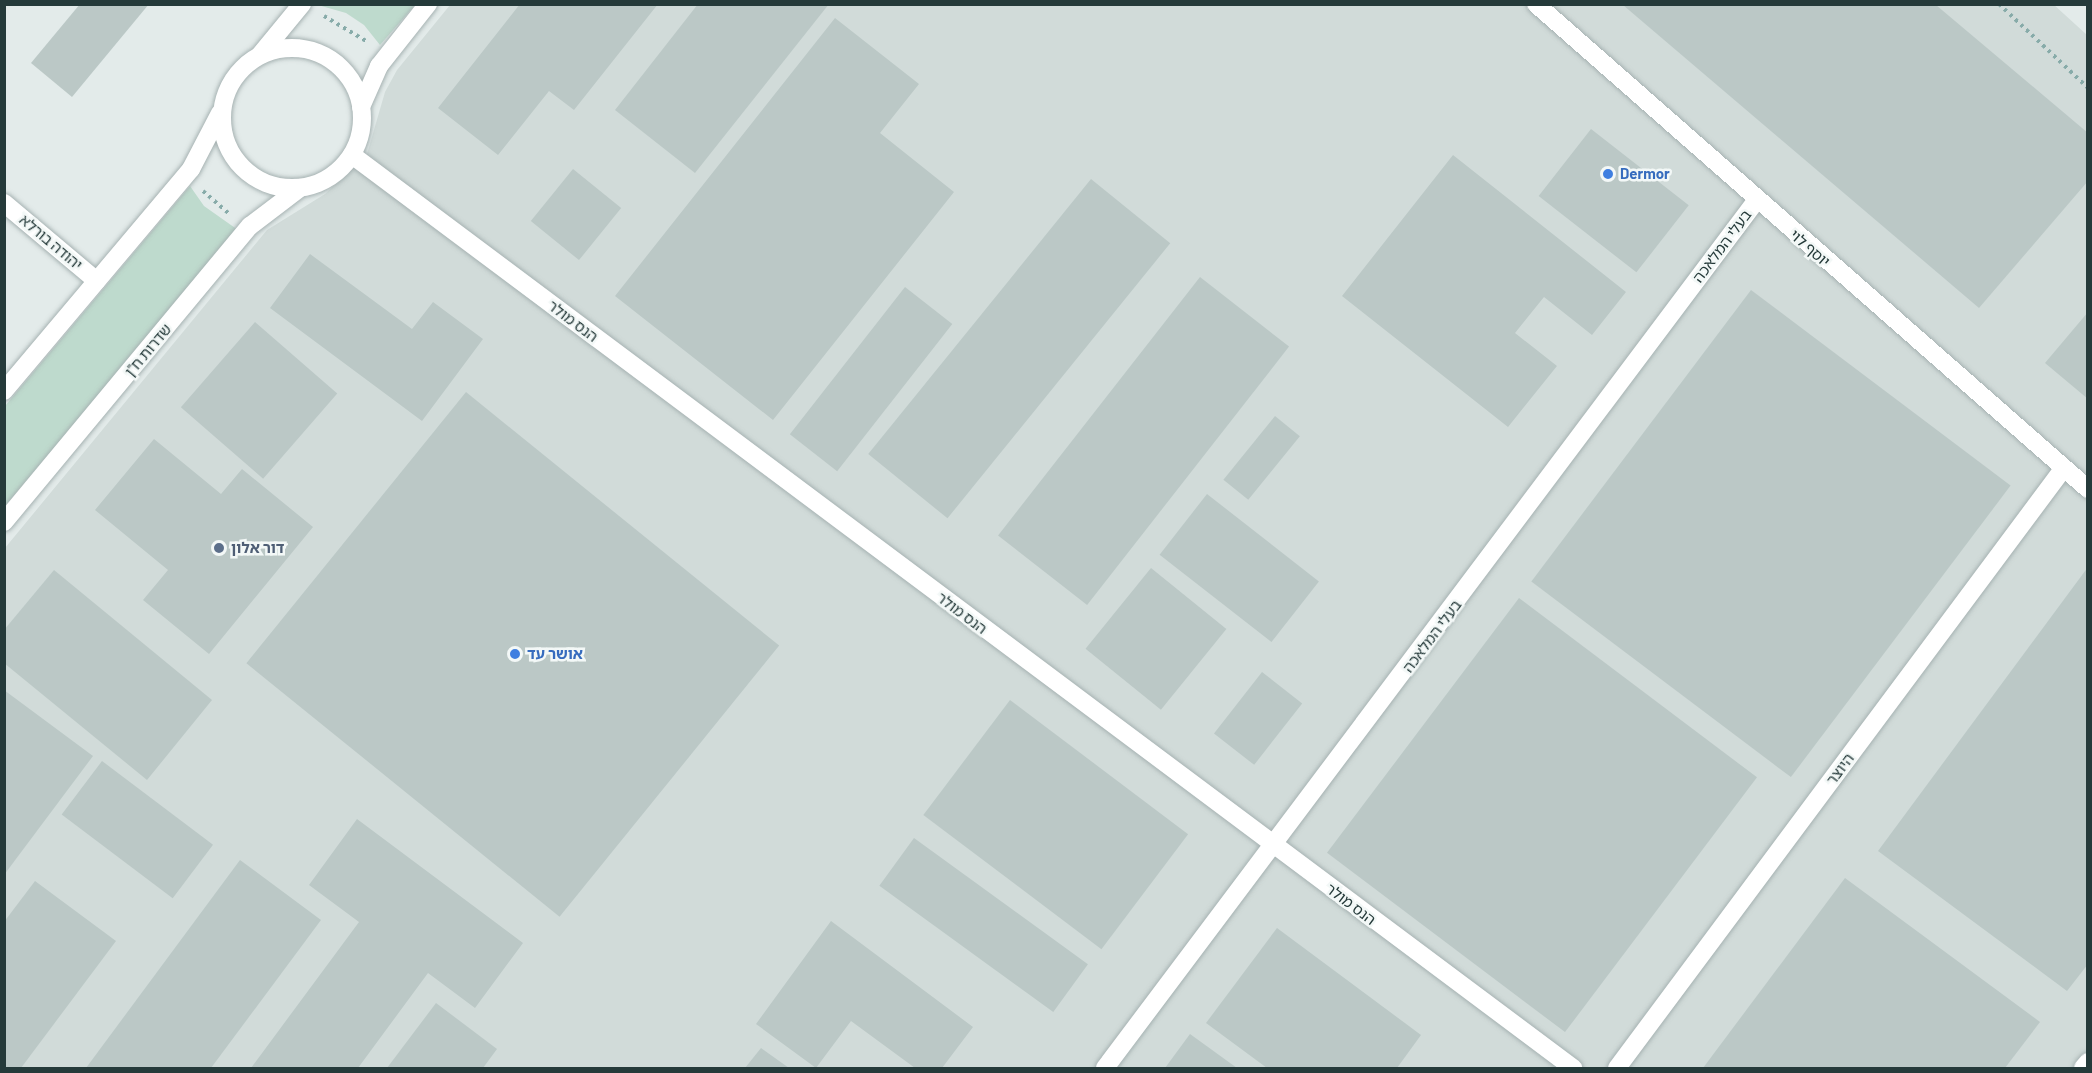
<!DOCTYPE html>
<html>
<head>
<meta charset="utf-8">
<style>
	body { margin:0 }
	#map { position:relative; width:2092px; height:1073px; overflow:hidden; background:#e3ebea; font-family:Barlow,"Noto Sans Hebrew",sans-serif }
	div>[style] { position:absolute }
	.built>* { inset:0; background:#d1dbd9 }
	.green>* { inset:0; background:#bedacd }
	.building>* { inset:0; background:#bbc8c6; transform-origin:0 0 }
	.path>* { height:4px; margin-top:-2px; transform-origin:0; background:repeating-linear-gradient(90deg,#87aba9 0 3px,transparent 0 7.5px) }
	.roads { filter:drop-shadow(0 0 2px #a6b2b2) drop-shadow(0 0 2px #a6b2b2) }
	.minor>* { height:18px; margin:-9px; padding:0 9px; transform-origin:9px; border-radius:9px; background:#fff }
	.minor>.ring { margin:-9px; padding:0; box-sizing:content-box; background:none; border:18px solid #fff; border-radius:50% }
	.dots>* { width:16px; height:16px; translate:-50% -50%; box-sizing:border-box; border:3px solid #f3f8f7; border-radius:50% }
	span { translate:-50% -50%; white-space:nowrap; text-align:center; line-height:1.15; -webkit-text-stroke:5px #f3f8f7; paint-order:stroke }
	.shop-label { font-size:15px; color:#366cbe; font-weight:700 }
	.left { translate:0 -50%; text-align:left }
	.street-label { font-size:15px; color:#253a3a }
	.service-label { font-size:15px; color:#4e5e75; font-weight:700 }
	.frame { position:absolute; inset:0; border:6px solid #253a3a; pointer-events:none }
</style>
</head>
<body>
<div id="map">
	<div class="built">
		<div style="clip-path:polygon(2053px 4px,2087px 35px,2087px 1068px,5px 1068px,5px 548px,267px 230px,325px 194px,367px 154px,385px 92px,397px 70px,450px 5px)"></div>
	</div>
	<div class="green">
		<div style="clip-path:polygon(318px 5px,415px 5px,380px 45px,364px 25px,346px 13px)"></div>
		<div style="clip-path:polygon(190px 186px,204px 206px,238px 230px,5px 506px,5px 406px)"></div>
	</div>
	<div class="building">
		<div style="clip-path:polygon(80px 4px,149px 4px,72px 97px,31px 63px)"></div>
		<div style="clip-path:polygon(520px 4px,658px 4px,574px 110px,549px 91px,498px 155px,438px 108px)"></div>
		<div style="clip-path:polygon(698px 4px,829px 4px,695px 173px,615px 110px)"></div>
		<div style="clip-path:polygon(1623px 5px,1936px 5px,2088px 133px,2088px 181px,1979px 308px)"></div>
		<div style="clip-path:polygon(835px 18px,919px 84px,880px 133px,954px 192px,773px 420px,615px 296px)"></div>
		<div style="left:1591px;top:129px;width:124px;height:85px;rotate:38deg"></div>
		<div style="clip-path:polygon(1453px 155px,1626px 292px,1592px 335px,1544px 297px,1515px 333px,1557px 366px,1508px 427px,1342px 296px)"></div>
		<div style="left:573px;top:169px;width:62px;height:67px;rotate:39deg"></div>
		<div style="left:1091px;top:179px;width:102px;height:354px;rotate:39deg"></div>
		<div style="clip-path:polygon(310px 254px,412px 329px,433px 302px,483px 339px,422px 421px,270px 308px)"></div>
		<div style="left:1200px;top:277px;width:113px;height:328px;rotate:38deg"></div>
		<div style="left:905px;top:287px;width:60px;height:187px;rotate:38deg"></div>
		<div style="left:1751px;top:290px;width:325px;height:365px;rotate:37deg"></div>
		<div style="clip-path:polygon(2088px 312px,2088px 399px,2045px 363px)"></div>
		<div style="left:255px;top:322px;width:109px;height:113px;rotate:41deg"></div>
		<div style="left:466px;top:392px;width:403px;height:349px;rotate:39deg"></div>
		<div style="left:1275px;top:416px;width:32px;height:82px;rotate:39deg"></div>
		<div style="clip-path:polygon(154px 439px,221px 494px,242px 469px,313px 527px,209px 654px,143px 600px,168px 570px,95px 510px)"></div>
		<div style="left:1207px;top:494px;width:142px;height:77px;rotate:38deg"></div>
		<div style="clip-path:polygon(2088px 567px,2088px 964px,2067px 991px,1878px 851px)"></div>
		<div style="left:1151px;top:568px;width:97px;height:104px;rotate:39deg"></div>
		<div style="clip-path:polygon(54px 570px,212px 700px,147px 780px,4px 663px,4px 630px)"></div>
		<div style="left:1519px;top:598px;width:298px;height:319px;rotate:37deg"></div>
		<div style="left:1262px;top:672px;width:51px;height:78px;rotate:38deg"></div>
		<div style="clip-path:polygon(4px 690px,93px 756px,4px 875px)"></div>
		<div style="left:1010px;top:700px;width:223px;height:144px;rotate:37deg"></div>
		<div style="left:102px;top:761px;width:139px;height:67px;rotate:37deg"></div>
		<div style="clip-path:polygon(357px 819px,523px 943px,475px 1008px,428px 973px,358px 1068px,251px 1068px,359px 922px,309px 885px)"></div>
		<div style="left:914px;top:838px;width:215px;height:59px;rotate:36deg"></div>
		<div style="clip-path:polygon(240px 860px,321px 920px,211px 1068px,86px 1068px)"></div>
		<div style="clip-path:polygon(1845px 878px,2040px 1022px,2005px 1068px,1703px 1068px)"></div>
		<div style="clip-path:polygon(35px 881px,116px 941px,21px 1068px,4px 1068px,4px 922px)"></div>
		<div style="clip-path:polygon(831px 921px,973px 1027px,942px 1068px,915px 1068px,851px 1021px,816px 1068px,756px 1024px)"></div>
		<div style="clip-path:polygon(1277px 928px,1421px 1035px,1397px 1068px,1267px 1068px,1206px 1023px)"></div>
		<div style="clip-path:polygon(436px 1003px,497px 1049px,483px 1068px,387px 1068px)"></div>
		<div style="clip-path:polygon(1190px 1034px,1237px 1068px,1165px 1068px)"></div>
		<div style="clip-path:polygon(761px 1048px,789px 1068px,745px 1068px)"></div>
	</div>
	<div class="path">
		<div style="left:1999px;top:4px;width:122px;rotate:43.3deg"></div>
		<div style="left:324px;top:16px;width:49px;rotate:30.8deg"></div>
		<div style="left:203px;top:191px;width:35px;rotate:41deg"></div>
	</div>
	<div class="roads">
		<div class="minor">
			<div style="left:1536px;top:4px;width:735px;rotate:41.3deg"></div>
			<div class="ring" style="left:222px;top:48px;width:122px;height:122px"></div>
			<div style="left:260px;top:55px;width:66px;rotate:-50.5deg"></div>
			<div style="left:361px;top:107px;width:45px;rotate:-66.3deg"></div>
			<div style="left:379px;top:66px;width:79px;rotate:-51.7deg"></div>
			<div style="left:352px;top:155px;width:1525px;rotate:36.79deg"></div>
			<div style="left:4px;top:203px;width:121px;rotate:40deg"></div>
			<div style="left:4px;top:391px;width:290px;rotate:-49.9deg"></div>
			<div style="left:191px;top:169px;width:63px;rotate:-62.6deg"></div>
			<div style="left:4px;top:522px;width:385px;rotate:-50.3deg"></div>
			<div style="left:250px;top:226px;width:63px;rotate:-37.2deg"></div>
			<div style="left:1105px;top:1068px;width:1084px;rotate:-53.1deg"></div>
			<div style="left:1617px;top:1068px;width:747px;rotate:-53.33deg"></div>
			<div style="left:2083px;top:1068px;width:8px;rotate:-50deg"></div>
		</div>
	</div>
	<div class="dots">
		<div style="left:1608px;top:174px;background:#3f7fe0"></div>
		<div style="left:219px;top:548px;background:#5c6f8a"></div>
		<div style="left:515px;top:654px;background:#3f7fe0"></div>
	</div>
	<div class="shop-label">
		<span class="left" style="left:1620px;top:174px">Dermor</span>
		<span class="left" style="left:527px;top:654px">אושר עד</span>
	</div>
	<div class="street-label">
		<span style="left:51px;top:242px;rotate:40deg">יהודה בורלא</span>
		<span style="left:1722px;top:246px;rotate:-53deg">בעלי המלאכה</span>
		<span style="left:1810px;top:248px;rotate:41deg">יוסף לוי</span>
		<span style="left:573px;top:321px;rotate:37deg">הנס מולר</span>
		<span style="left:148px;top:350px;rotate:-50deg">שדרות ח"ן</span>
		<span style="left:962px;top:613px;rotate:37deg">הנס מולר</span>
		<span style="left:1432px;top:636px;rotate:-53deg">בעלי המלאכה</span>
		<span style="left:1840px;top:769px;rotate:-53deg">היוצר</span>
		<span style="left:1351px;top:904px;rotate:37deg">הנס מולר</span>
	</div>
	<div class="service-label">
		<span class="left" style="left:231px;top:548px">דור אלון</span>
	</div>
	<div class="frame"></div>
</div>
</body>
</html>
